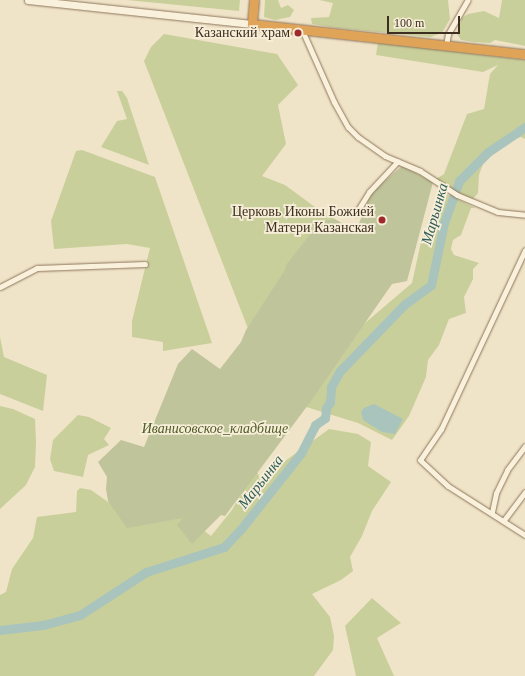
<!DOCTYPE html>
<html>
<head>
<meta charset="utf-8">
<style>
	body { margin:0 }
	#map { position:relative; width:525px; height:676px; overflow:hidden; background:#f0e4c8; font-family:"Times New Roman",serif }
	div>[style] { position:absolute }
	.green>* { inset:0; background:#c9cf9b }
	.cemetery>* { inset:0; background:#bfc49a }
	.water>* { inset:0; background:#a9c4bc }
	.river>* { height:9px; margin:-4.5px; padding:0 4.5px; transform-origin:4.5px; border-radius:4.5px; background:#a9c4bc }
	.roads { filter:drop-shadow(0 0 1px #8d765c) drop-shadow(0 0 1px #8d765c) }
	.street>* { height:5px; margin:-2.5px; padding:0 2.5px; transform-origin:2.5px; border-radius:2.5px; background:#faf1dc }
	.secondary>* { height:7px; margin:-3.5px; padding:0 3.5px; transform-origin:3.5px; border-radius:3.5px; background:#faf1dc }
	.highway>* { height:9px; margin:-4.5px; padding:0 4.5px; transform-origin:4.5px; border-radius:4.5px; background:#e0a458 }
	.dots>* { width:11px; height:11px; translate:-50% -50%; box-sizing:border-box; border:2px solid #f7eed8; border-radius:50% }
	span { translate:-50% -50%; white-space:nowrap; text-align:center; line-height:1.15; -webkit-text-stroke:3.5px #f7eed8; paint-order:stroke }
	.poi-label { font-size:14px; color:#3d2e20 }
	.right { translate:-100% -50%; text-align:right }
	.park-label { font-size:14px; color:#4d5a26; font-style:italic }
	.water-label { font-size:15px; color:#2f5d5a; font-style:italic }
	.scale { position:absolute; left:387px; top:16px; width:73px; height:18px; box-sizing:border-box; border:2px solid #3d2e20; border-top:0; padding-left:5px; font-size:12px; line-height:14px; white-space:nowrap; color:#3d2e20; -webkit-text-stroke:3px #f7eed8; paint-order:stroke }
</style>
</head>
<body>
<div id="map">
	<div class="green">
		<div style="clip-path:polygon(127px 0,240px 0,239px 11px)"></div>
		<div style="clip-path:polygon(265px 0,278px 0,281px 8px,288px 5px,294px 10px,290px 17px,275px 20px,264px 17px)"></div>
		<div style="clip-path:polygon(319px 0,448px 0,450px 19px,442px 33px,430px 37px,336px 28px,312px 24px,311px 18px,329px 17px,333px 3px)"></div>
		<div style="clip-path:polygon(502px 0,525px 0,525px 46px,495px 40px,490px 43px,474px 42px,461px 40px,457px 34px,462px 18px,468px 14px,484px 11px,499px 18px)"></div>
		<div style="clip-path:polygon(164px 34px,277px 54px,298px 85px,278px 105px,286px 144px,262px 176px,285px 185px,319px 210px,356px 231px,358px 329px,412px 283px,421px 242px,435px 213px,440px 191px,475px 208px,471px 208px,461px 235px,453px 240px,451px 249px,454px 255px,479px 263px,473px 269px,473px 279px,464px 297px,466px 313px,449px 319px,439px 345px,428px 360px,426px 377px,409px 416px,392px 440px,358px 423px,303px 406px,249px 331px,144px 61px,151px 47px)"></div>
		<div style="clip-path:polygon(378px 42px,525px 60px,525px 139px,521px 137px,505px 141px,483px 164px,479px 175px,478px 193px,472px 200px,436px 179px,444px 174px,467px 114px,484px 109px,490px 74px,498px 65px,483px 72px,376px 55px)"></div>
		<div style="clip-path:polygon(117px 91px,122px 91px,127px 98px,149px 165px,101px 147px,117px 121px,127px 119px)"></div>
		<div style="clip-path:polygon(82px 150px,155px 177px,212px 343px,163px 351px,163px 342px,132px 337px,132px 321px,150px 248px,127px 244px,54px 249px,51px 221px,76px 151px)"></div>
		<div style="clip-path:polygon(0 337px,4px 357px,47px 375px,43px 411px,0 394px)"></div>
		<div style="clip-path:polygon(0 406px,13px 409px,35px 419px,36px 442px,35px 467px,26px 485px,0 509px)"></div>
		<div style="clip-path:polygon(78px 415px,89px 417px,111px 428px,104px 439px,109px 445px,88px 455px,83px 477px,54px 471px,50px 459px,53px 440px)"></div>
		<div style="clip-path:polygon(329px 429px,358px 434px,371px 442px,368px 466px,391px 482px,372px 511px,362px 536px,350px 557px,353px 571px,341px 580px,312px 594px,330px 617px,334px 636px,333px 650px,314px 676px,0 676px,0 595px,6px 592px,12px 569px,33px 538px,37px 517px,76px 512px,77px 491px,80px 488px,91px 490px,121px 511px,142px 484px,211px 536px,232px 510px,255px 468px,263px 484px,281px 464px)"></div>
		<div style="clip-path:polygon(372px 598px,401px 623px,377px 638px,394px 676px,356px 676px,345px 626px)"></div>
	</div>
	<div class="cemetery">
		<div style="clip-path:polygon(402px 166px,433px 182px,407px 281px,392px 284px,311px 401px,225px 516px,221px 515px,192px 544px,177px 525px,183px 518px,127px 528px,108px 501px,106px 489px,107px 477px,98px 462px,121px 440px,144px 447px,178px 364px,192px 349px,220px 369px,241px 342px,246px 330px,285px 270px,286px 265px,320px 222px,334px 219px,356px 231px,371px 193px)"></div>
	</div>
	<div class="water">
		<div style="clip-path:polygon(374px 404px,403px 419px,395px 434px,382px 432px,363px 420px,361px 412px,364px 408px)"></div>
	</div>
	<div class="river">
		<div style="left:0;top:630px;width:43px;rotate:-6.6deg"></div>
		<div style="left:43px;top:625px;width:38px;rotate:-15deg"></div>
		<div style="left:80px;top:615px;width:79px;rotate:-33.1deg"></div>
		<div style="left:146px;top:572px;width:82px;rotate:-17.8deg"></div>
		<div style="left:224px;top:547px;width:25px;rotate:-47deg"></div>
		<div style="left:241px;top:529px;width:97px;rotate:-51.7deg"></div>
		<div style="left:301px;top:453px;width:31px;rotate:-63deg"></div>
		<div style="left:315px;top:425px;width:12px;rotate:-35deg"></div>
		<div style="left:325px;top:418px;width:10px;rotate:-84deg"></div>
		<div style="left:326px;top:408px;width:7px;rotate:-56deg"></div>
		<div style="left:330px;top:402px;width:15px;rotate:-86deg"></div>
		<div style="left:331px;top:387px;width:18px;rotate:-61deg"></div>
		<div style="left:340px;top:371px;width:93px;rotate:-45.9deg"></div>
		<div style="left:405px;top:304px;width:32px;rotate:-36deg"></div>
		<div style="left:431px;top:285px;width:63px;rotate:-78.2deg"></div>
		<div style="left:444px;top:223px;width:45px;rotate:-70.3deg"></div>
		<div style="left:459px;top:181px;width:41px;rotate:-45deg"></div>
		<div style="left:488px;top:152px;width:45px;rotate:-34deg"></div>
	</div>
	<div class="roads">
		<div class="street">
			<div style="left:302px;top:30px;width:79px;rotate:66deg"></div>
			<div style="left:334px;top:102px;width:29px;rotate:61deg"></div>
			<div style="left:348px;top:127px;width:14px;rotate:45deg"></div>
			<div style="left:358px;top:137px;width:33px;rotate:35deg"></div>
			<div style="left:385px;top:156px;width:38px;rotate:23deg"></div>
			<div style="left:420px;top:171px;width:44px;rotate:33deg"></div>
			<div style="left:457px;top:195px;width:44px;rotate:22.5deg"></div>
			<div style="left:498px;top:212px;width:27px;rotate:6deg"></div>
			<div style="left:446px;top:46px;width:12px;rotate:-81deg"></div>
			<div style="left:448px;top:34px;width:39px;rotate:-60deg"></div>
			<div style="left:356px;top:213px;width:25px;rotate:-58deg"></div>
			<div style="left:369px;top:192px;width:42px;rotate:-46.9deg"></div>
			<div style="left:525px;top:250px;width:198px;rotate:115.1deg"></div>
			<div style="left:441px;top:429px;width:37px;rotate:124deg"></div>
			<div style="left:420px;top:460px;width:38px;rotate:43deg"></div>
			<div style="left:448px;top:486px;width:91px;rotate:32.5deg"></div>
			<div style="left:0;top:287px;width:42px;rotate:-27.2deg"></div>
			<div style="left:37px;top:268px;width:108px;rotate:-2.1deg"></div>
			<div style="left:492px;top:512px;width:19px;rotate:-78deg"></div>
			<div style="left:496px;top:493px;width:25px;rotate:-64deg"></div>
			<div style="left:507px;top:470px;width:30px;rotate:-53deg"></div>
			<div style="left:504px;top:520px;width:35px;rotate:-53deg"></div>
		</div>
		<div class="secondary">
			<div style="left:28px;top:0;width:225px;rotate:6.1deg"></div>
		</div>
		<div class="highway">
			<div style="left:254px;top:0;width:24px;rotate:95deg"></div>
			<div style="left:252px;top:24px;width:275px;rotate:6.3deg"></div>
		</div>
	</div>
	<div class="dots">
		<div style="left:298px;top:33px;background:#9e2a2b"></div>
		<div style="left:382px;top:220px;background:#9e2a2b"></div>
	</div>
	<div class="poi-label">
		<span class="right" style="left:290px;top:33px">Казанский храм</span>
		<span class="right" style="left:374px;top:220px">Церковь Иконы Божией<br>Матери Казанская</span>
	</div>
	<div class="park-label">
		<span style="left:215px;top:429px">Иванисовское_кладбище</span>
	</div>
	<div class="water-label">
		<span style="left:435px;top:214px;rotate:-74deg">Марьинка</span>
		<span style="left:261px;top:482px;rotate:-52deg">Марьинка</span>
	</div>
	<div class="scale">100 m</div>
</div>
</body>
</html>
